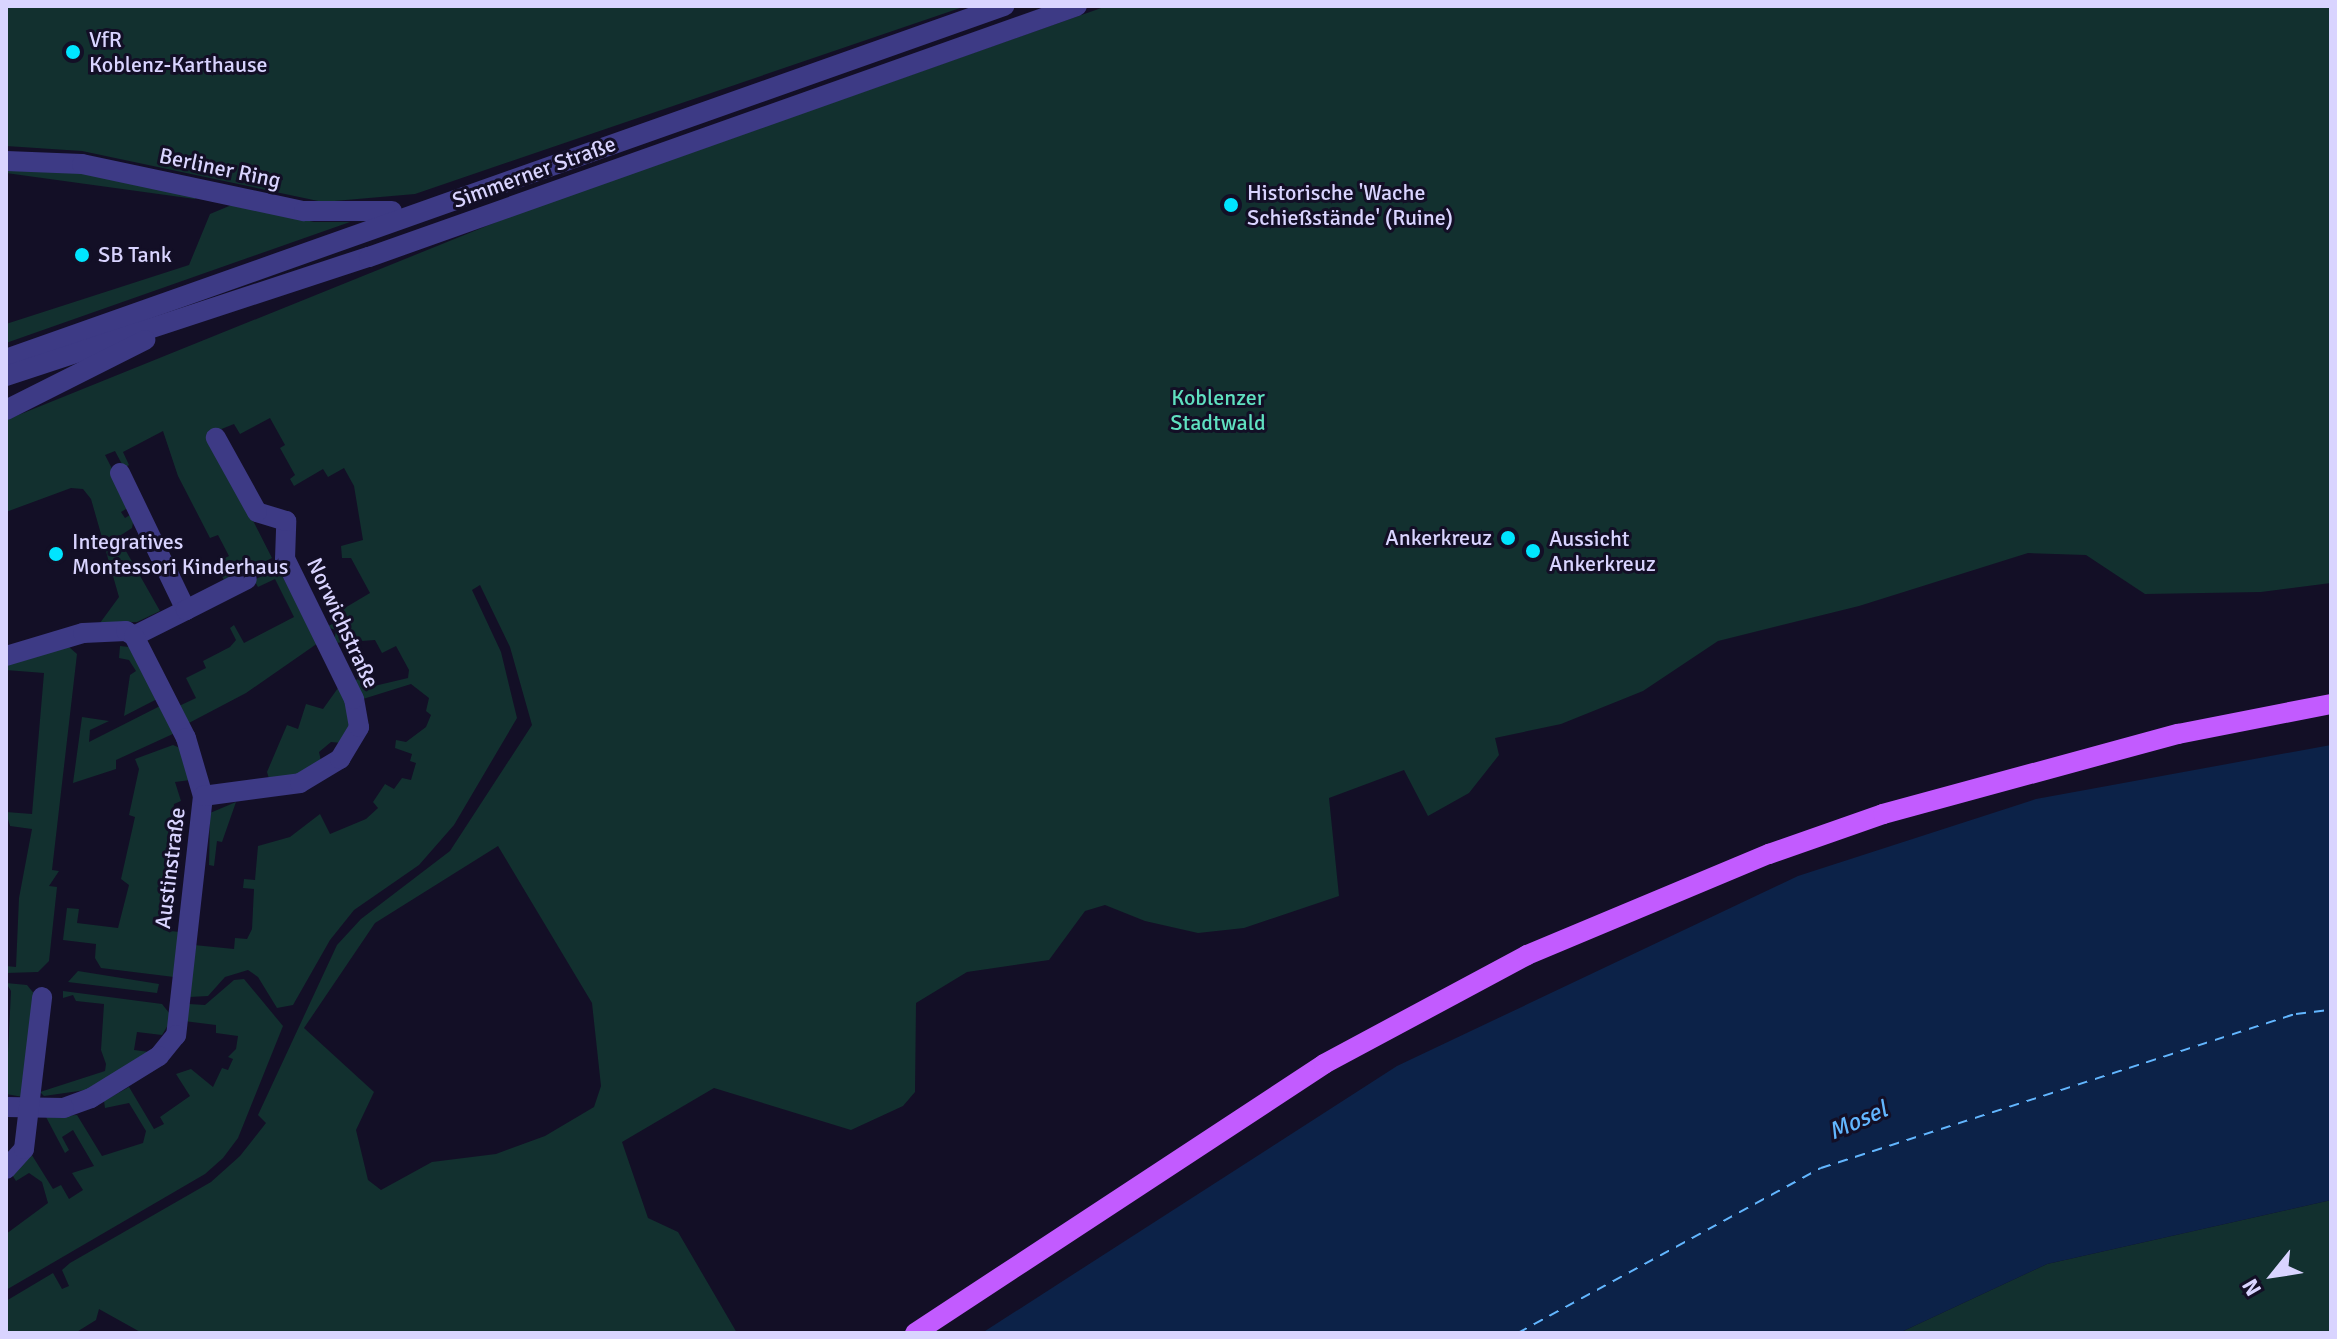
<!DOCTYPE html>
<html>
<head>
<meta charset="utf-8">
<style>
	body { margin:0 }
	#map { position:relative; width:2337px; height:1339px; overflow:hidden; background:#130f26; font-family:Signika,sans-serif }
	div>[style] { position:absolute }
	.green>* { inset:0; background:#12302f }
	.water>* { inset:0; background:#0c2248 }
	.ferry>* { height:2px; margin-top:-1px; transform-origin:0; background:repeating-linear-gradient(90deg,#62b6ff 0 10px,transparent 0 18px) }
	.minor>* { height:20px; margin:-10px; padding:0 10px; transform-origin:10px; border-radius:10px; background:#3d3a85 }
	.tertiary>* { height:20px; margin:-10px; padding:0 10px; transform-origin:10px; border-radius:10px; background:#3d3a85 }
	.primary>* { height:20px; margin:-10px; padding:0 10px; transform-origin:10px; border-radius:10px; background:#c25bff }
	.dots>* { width:22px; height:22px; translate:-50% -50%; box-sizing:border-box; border:4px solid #130f26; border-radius:50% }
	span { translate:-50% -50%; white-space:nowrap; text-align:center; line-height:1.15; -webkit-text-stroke:6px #130f26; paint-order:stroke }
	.poi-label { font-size:22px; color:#d9d4ff }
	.left { translate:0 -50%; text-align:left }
	.right { translate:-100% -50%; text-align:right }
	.street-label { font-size:22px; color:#d9d4ff }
	.park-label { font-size:22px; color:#5fe0c0 }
	.water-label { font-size:24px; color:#62b6ff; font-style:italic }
	.frame { position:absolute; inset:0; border:8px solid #d9d4ff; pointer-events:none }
	.north { position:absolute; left:2233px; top:1235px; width:80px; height:80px; -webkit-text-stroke:6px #130f26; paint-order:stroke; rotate:240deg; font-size:22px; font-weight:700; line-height:32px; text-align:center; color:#d9d4ff }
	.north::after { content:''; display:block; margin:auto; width:28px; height:36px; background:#d9d4ff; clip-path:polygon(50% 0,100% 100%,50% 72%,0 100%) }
</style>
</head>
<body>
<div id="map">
	<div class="green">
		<div style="clip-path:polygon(6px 6px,966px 6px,415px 194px,323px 202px,82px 151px,6px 146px)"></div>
		<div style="clip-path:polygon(evenodd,1107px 6px,2331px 6px,2331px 583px,2261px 592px,2145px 594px,2086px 555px,2028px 553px,1859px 606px,1718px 641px,1643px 691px,1561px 724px,1495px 738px,1499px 755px,1469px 793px,1428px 816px,1404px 770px,1329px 798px,1339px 896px,1244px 928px,1198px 933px,1145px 921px,1105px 905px,1085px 911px,1049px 960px,967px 972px,916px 1003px,915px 1092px,903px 1106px,851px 1130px,714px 1088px,622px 1142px,648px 1218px,678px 1232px,737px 1333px,142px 1333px,99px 1309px,96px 1320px,75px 1333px,6px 1333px,6px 1301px,53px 1273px,62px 1289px,69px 1286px,62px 1270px,70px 1263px,211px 1182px,240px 1156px,266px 1123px,258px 1115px,337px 945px,361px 919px,450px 851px,532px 725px,510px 647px,480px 585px,472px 590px,501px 652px,517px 718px,454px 825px,419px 865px,354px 910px,330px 940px,293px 1005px,277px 1008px,258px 977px,248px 970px,225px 977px,208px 996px,189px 997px,194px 945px,234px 949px,235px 938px,247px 939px,252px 929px,254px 889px,243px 888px,244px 879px,255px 880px,258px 846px,290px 837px,320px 814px,330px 834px,366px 819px,378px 808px,373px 802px,385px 784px,394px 789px,402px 778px,411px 780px,416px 763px,410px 761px,412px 754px,395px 748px,396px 740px,406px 742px,426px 727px,431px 715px,426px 711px,429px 698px,411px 684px,363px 699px,354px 681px,364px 676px,370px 687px,408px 678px,409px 670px,396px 646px,382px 653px,375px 640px,334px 643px,336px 630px,326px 627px,347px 617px,343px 609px,370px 593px,351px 558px,342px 558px,341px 546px,363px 540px,354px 486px,344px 468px,328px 477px,323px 469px,294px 486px,290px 479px,295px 475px,280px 448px,285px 445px,270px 418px,240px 434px,234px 424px,209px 434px,272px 558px,225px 582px,215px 563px,229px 556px,218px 535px,210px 538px,178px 476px,163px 431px,123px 452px,129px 465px,124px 468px,115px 451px,105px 455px,131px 506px,121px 512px,125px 518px,135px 512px,132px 528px,118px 537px,160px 611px,137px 622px,100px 623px,119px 597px,91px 499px,83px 489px,71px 488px,6px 512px,6px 420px,514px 215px,1107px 6px,498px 846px,592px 1003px,601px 1086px,594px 1107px,545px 1136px,496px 1154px,432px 1162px,381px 1190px,368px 1180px,356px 1130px,374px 1092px,304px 1028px,375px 923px,498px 846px)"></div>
		<div style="clip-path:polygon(6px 168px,82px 173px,197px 195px,195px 199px,6px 173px)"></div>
		<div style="clip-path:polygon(234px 204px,314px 222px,350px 222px,6px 343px,6px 324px,189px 265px,210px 214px)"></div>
		<div style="clip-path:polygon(278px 568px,318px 643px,246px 693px,187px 724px,179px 706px,196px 698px,186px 678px,206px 668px,203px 661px,230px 647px,236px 640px,230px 628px,234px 625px,244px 643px,294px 617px,275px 579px,258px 587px,254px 580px)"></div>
		<div style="clip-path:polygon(120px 646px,129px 647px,159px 698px,124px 716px,130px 675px,136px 671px,129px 660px,119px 658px)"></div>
		<div style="clip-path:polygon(69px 647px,77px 654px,52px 870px,59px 871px,49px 886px,57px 887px,49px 961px,38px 972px,6px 973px,6px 966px,16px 967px,19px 898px,32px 829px,10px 826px,6px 812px,32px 814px,44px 673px,6px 670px,6px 665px)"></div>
		<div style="clip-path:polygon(338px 688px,348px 700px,350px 724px,342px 743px,331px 742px,319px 752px,321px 761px,296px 777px,270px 782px,267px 772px,287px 725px,298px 729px,306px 704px,323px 709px)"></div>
		<div style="clip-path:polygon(162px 705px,175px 733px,116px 760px,116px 769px,73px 783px,82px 717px,109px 721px,90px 730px,89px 742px)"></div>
		<div style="clip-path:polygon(173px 745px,180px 748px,190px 780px,175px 782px,181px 801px,174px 804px,163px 930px,179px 932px,174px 977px,101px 968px,95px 958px,96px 944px,63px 940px,67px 908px,79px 909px,77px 923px,118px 928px,129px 885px,121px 879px,135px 817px,129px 815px,139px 769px,135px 759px)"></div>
		<div style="clip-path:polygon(236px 802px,222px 842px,217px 841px,214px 866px,209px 865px,210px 813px)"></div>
		<div style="clip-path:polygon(78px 971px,159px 984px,157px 993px,68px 982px)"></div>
		<div style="clip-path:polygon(244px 979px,283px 1026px,238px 1138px,223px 1158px,205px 1174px,6px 1290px,6px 1234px,48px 1203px,42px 1182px,29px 1173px,16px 1181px,11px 1173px,30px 1152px,53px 1189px,61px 1185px,69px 1199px,83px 1190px,72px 1173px,94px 1166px,73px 1130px,62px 1137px,69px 1150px,65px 1153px,46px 1117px,77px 1115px,102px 1156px,143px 1143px,146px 1131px,129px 1103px,105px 1108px,104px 1101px,129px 1087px,154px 1129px,164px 1124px,160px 1117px,190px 1096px,176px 1074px,191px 1069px,213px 1087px,222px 1068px,228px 1070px,233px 1059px,228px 1057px,236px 1049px,238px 1036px,216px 1033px,216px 1025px,184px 1021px,189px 1004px,205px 1005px,234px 980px)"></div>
		<div style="clip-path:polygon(6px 983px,27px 985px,36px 996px,23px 1097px,6px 1094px,11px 991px)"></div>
		<div style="clip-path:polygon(63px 991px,162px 1004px,170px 1014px,168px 1025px,162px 1035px,137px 1032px,134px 1050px,149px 1052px,86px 1090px,44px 1096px,40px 1092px,105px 1071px,106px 1064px,101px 1050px,104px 1004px,76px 1001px,73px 995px,63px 998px)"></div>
		<div style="clip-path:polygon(2331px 1200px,2331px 1333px,1899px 1333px,2047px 1264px)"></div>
	</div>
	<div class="water">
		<div style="clip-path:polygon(2331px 745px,2331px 1200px,2047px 1264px,1899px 1333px,982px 1333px,1397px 1066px,1798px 876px,2036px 799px)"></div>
	</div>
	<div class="ferry">
		<div style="left:1518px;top:1333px;width:345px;rotate:-28.6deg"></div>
		<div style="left:1821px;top:1168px;width:499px;rotate:-18deg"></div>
		<div style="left:2296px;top:1014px;width:35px;rotate:-7deg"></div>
	</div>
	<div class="minor">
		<div style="left:120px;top:473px;width:152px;rotate:64.3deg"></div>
		<div style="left:186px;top:610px;width:58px;rotate:153.4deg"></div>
		<div style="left:186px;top:610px;width:68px;rotate:-26.9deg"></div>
		<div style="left:6px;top:656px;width:80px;rotate:-16.6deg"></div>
		<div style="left:83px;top:633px;width:43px;rotate:-2.7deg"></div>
		<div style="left:126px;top:631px;width:9px;rotate:32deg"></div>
		<div style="left:134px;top:636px;width:114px;rotate:63deg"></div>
		<div style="left:186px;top:738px;width:60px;rotate:73.7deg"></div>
		<div style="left:203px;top:796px;width:241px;rotate:96.4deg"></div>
		<div style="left:176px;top:1035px;width:27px;rotate:129deg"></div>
		<div style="left:159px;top:1056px;width:80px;rotate:148.3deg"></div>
		<div style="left:91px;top:1098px;width:29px;rotate:160deg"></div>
		<div style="left:64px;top:1108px;width:58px;rotate:-179deg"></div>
		<div style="left:203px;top:796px;width:98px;rotate:-7.6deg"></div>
		<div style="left:300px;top:783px;width:47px;rotate:-31deg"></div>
		<div style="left:340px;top:759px;width:37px;rotate:-59deg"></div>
		<div style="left:359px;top:727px;width:28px;rotate:-100deg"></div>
		<div style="left:354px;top:699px;width:156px;rotate:-116.2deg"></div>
		<div style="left:285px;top:559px;width:38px;rotate:-88deg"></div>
		<div style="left:286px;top:521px;width:30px;rotate:-163deg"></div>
		<div style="left:257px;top:512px;width:85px;rotate:-119deg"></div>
		<div style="left:6px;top:1169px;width:27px;rotate:-48deg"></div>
		<div style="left:24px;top:1149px;width:153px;rotate:-83.2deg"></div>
	</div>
	<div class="tertiary">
		<div style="left:6px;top:161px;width:76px;rotate:2.3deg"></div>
		<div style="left:82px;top:164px;width:227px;rotate:12deg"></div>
		<div style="left:304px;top:211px;width:88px"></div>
		<div style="left:6px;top:359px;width:1059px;rotate:-19.48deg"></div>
		<div style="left:6px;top:376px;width:382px;rotate:-18.2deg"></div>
		<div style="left:369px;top:257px;width:751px;rotate:-19.52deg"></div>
		<div style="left:6px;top:410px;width:156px;rotate:-26.7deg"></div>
	</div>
	<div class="primary">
		<div style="left:915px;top:1333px;width:490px;rotate:-33.3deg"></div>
		<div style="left:1324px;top:1064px;width:230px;rotate:-28.2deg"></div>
		<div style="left:1527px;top:955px;width:262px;rotate:-22.7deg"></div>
		<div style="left:1769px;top:854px;width:121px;rotate:-19.3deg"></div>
		<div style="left:1883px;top:814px;width:306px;rotate:-15.2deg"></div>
		<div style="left:2178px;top:734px;width:156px;rotate:-11.1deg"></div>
	</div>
	<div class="dots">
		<div style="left:73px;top:52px;background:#00e5ff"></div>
		<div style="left:1231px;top:205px;background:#00e5ff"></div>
		<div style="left:82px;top:255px;background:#00e5ff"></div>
		<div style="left:1508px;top:538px;background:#00e5ff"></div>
		<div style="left:1533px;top:551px;background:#00e5ff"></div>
		<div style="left:56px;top:554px;background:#00e5ff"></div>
	</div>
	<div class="poi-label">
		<span class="left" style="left:89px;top:52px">VfR<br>Koblenz-Karthause</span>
		<span class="left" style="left:1247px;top:205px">Historische 'Wache<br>Schießstände' (Ruine)</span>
		<span class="left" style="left:98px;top:255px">SB Tank</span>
		<span class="right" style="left:1492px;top:538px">Ankerkreuz</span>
		<span class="left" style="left:1549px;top:551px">Aussicht<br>Ankerkreuz</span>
		<span class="left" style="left:72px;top:554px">Integratives<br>Montessori Kinderhaus</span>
	</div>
	<div class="street-label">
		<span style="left:220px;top:168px;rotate:12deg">Berliner Ring</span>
		<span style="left:534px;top:172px;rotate:-20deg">Simmerner Straße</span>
		<span style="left:343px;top:623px;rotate:65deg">Norwichstraße</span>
		<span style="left:170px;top:868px;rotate:-83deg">Austinstraße</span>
	</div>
	<div class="park-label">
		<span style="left:1218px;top:410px">Koblenzer<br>Stadtwald</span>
	</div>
	<div class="water-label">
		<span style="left:1858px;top:1121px;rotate:-24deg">Mosel</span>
	</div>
	<div class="frame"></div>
	<div class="north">N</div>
</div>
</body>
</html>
